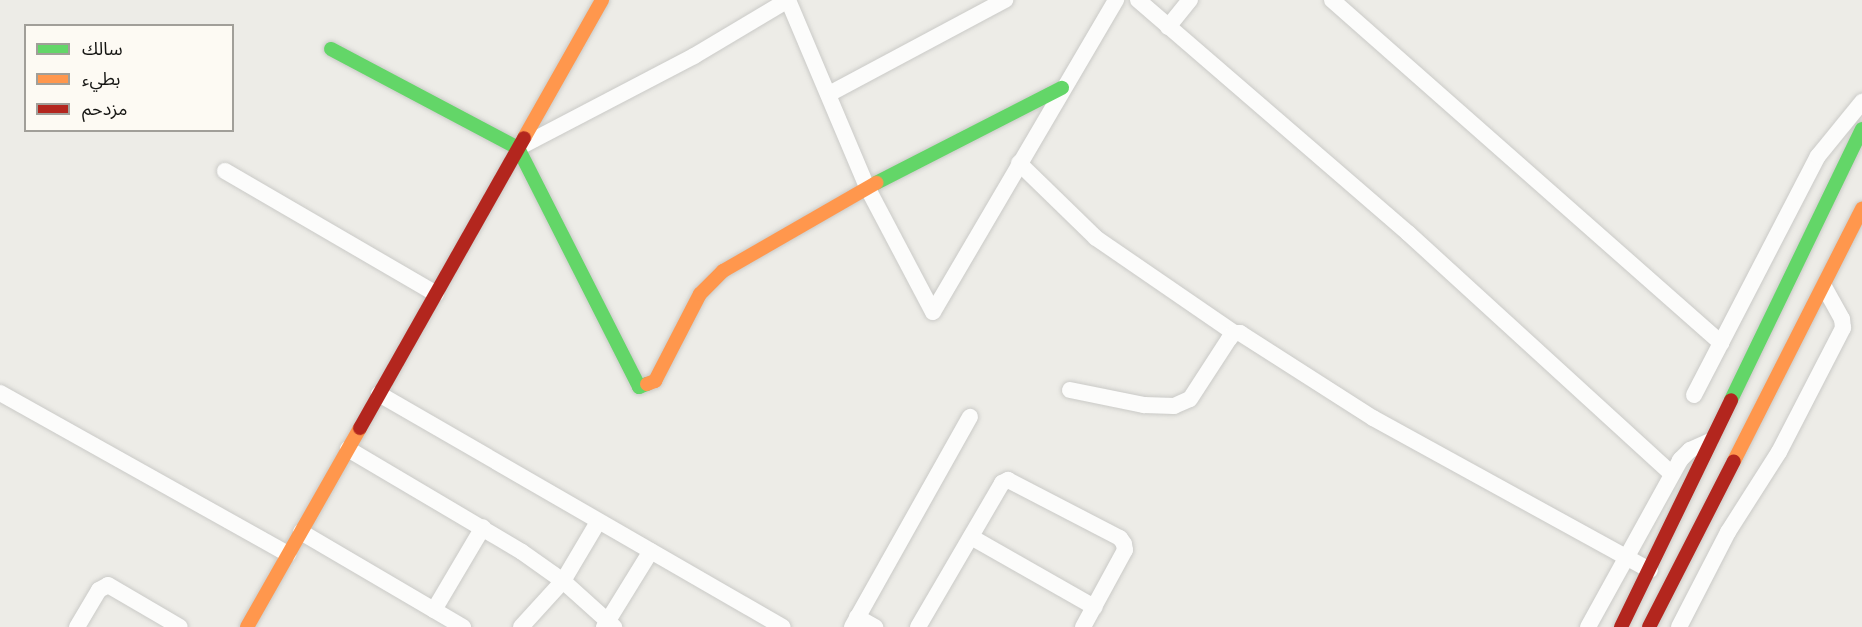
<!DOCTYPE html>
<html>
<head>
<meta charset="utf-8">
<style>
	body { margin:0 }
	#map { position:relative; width:1862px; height:627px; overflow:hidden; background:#edece7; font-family:"PT Serif","Noto Sans Arabic",serif }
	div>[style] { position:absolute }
	.roads { filter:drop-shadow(0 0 2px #cacac7) drop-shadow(0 0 2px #cacac7) }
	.street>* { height:16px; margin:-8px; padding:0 8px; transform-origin:8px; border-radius:8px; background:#fcfcfb }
	.fast>* { height:14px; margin:-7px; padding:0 7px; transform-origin:7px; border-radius:7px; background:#63d668 }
	.slow>* { height:14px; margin:-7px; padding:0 7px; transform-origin:7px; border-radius:7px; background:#ff974d }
	.jam>* { height:14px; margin:-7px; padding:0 7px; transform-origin:7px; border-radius:7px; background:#b3261e }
	span { translate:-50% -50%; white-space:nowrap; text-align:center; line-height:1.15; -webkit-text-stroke:6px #fdfaf3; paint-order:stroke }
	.legend { position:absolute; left:24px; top:24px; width:210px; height:108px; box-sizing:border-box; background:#fdfaf3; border:2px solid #a19f99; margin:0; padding:8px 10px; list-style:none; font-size:18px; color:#161613 }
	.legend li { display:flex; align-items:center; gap:12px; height:30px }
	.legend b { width:30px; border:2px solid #a19f99 }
</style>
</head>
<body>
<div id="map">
	<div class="roads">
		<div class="street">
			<div style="left:788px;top:0;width:203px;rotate:67.1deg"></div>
			<div style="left:867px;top:187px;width:141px;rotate:62.2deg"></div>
			<div style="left:1138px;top:0;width:357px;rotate:40.8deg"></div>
			<div style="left:1408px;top:233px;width:357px;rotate:42.4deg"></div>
			<div style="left:1332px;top:0;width:519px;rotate:41.4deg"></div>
			<div style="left:1168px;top:27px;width:35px;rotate:-51deg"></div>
			<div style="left:829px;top:94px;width:200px;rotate:-28.1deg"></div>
			<div style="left:518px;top:148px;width:199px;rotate:-27.6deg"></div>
			<div style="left:694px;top:56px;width:109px;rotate:-30.8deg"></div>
			<div style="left:1019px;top:163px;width:107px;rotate:44.2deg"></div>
			<div style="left:1096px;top:238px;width:168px;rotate:34.5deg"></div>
			<div style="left:225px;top:171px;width:244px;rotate:30.2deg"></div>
			<div style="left:933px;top:312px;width:362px;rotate:-59.6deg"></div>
			<div style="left:1070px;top:390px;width:76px;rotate:11.5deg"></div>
			<div style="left:1144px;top:405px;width:30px;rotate:2deg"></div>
			<div style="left:1174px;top:406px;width:17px;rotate:-24deg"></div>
			<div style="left:1190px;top:399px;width:72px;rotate:-57deg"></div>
			<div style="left:1229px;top:339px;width:8px;rotate:-50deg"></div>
			<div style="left:1234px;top:333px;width:6px"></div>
			<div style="left:1240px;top:333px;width:158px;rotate:32.6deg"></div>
			<div style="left:1373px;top:418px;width:316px;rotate:28.8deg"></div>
			<div style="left:0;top:393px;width:330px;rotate:29.2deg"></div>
			<div style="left:379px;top:394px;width:466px;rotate:30deg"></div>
			<div style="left:1694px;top:395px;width:269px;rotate:-62.6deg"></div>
			<div style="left:1818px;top:156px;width:70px;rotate:-50.8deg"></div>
			<div style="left:348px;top:449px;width:202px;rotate:30.6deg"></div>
			<div style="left:522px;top:552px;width:50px;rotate:35.3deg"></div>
			<div style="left:563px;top:581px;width:69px;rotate:42deg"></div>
			<div style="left:301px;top:532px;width:188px;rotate:30.4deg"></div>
			<div style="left:971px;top:537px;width:142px;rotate:29.6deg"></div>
			<div style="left:434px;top:610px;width:96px;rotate:-59.4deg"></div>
			<div style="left:857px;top:617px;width:21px;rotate:29deg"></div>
			<div style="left:77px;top:627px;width:43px;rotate:-59.3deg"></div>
			<div style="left:99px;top:590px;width:10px;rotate:-29deg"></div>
			<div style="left:108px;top:585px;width:83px;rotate:30.3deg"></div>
			<div style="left:521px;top:627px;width:62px;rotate:-47.6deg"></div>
			<div style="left:563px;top:581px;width:69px;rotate:-59.3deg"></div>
			<div style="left:604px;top:627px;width:89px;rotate:-58.3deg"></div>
			<div style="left:852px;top:627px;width:241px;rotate:-60.7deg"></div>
			<div style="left:918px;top:627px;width:167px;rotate:-59.7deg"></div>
			<div style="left:1002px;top:483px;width:7px;rotate:-27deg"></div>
			<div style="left:1008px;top:480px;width:126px;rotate:27.4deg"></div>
			<div style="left:1120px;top:538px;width:7px;rotate:56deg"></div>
			<div style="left:1124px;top:544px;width:6px;rotate:81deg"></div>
			<div style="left:1125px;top:550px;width:88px;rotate:118.6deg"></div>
			<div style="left:1588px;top:627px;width:191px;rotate:-61.1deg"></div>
			<div style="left:1680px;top:460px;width:14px;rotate:-45deg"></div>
			<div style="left:1690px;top:450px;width:22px;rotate:-24deg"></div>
			<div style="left:1679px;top:627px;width:107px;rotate:-62.7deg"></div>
			<div style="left:1728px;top:532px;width:95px;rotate:-57.5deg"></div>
			<div style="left:1779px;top:452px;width:140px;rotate:-62.7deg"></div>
			<div style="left:1843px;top:328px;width:9px;rotate:-96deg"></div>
			<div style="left:1842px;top:319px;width:37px;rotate:-119deg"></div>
		</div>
		<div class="fast">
			<div style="left:331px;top:49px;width:212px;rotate:27.9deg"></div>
			<div style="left:518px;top:148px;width:268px;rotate:63.1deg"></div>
			<div style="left:639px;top:387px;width:9px;rotate:-21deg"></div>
			<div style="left:876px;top:183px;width:209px;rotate:-27.1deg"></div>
			<div style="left:1731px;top:400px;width:301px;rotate:-64.2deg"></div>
		</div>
		<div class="slow">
			<div style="left:524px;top:138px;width:159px;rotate:-60.5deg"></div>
			<div style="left:647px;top:384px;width:9px;rotate:-21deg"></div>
			<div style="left:655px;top:381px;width:98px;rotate:-62.7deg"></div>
			<div style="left:700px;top:294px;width:33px;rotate:-45deg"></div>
			<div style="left:723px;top:271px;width:177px;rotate:-29.9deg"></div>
			<div style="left:1734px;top:461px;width:283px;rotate:-63.1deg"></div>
			<div style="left:247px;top:627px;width:229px;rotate:-60.4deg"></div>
		</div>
		<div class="jam">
			<div style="left:360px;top:428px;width:333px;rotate:-60.5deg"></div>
			<div style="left:1621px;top:627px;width:252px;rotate:-64.1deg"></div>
			<div style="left:1649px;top:627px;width:186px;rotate:-62.9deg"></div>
		</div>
	</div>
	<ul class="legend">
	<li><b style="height:8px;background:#63d668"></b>سالك</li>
	<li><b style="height:8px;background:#ff974d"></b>بطيء</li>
	<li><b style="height:8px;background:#b3261e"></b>مزدحم</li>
	</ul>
</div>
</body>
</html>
